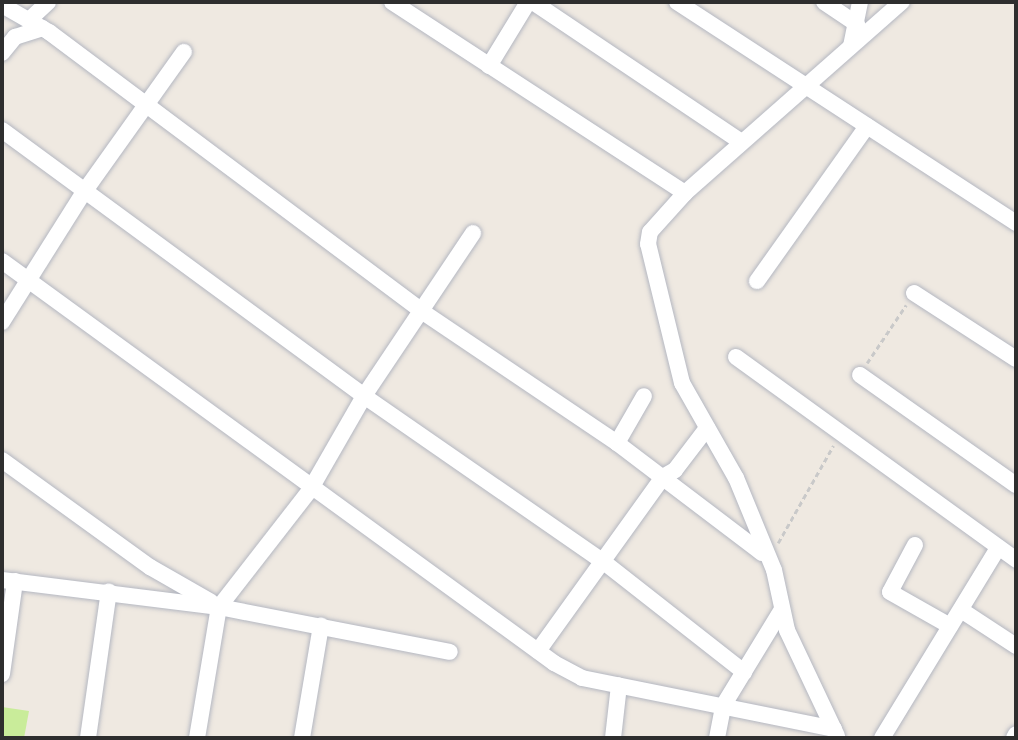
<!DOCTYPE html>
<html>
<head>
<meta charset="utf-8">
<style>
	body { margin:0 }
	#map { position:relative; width:1018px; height:740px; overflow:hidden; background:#efe9e1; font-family:Arial,sans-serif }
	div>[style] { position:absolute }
	.pitch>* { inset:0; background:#c9ec9a }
	.path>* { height:2.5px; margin-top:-1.25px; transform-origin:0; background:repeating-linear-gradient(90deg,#c9c9c9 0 5px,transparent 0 8.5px) }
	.roads { filter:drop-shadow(0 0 2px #b4b7c1) drop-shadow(0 0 2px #b4b7c1) }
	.minor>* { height:16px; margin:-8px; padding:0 8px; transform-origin:8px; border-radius:8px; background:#fff }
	span { translate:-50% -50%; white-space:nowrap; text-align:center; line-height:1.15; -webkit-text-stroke:5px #fff; paint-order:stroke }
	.frame { position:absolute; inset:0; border:4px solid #2e2e2e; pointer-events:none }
</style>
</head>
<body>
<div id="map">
	<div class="pitch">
		<div style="clip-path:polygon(2px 707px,29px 711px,24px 738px,2px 738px)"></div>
	</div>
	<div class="path">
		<div style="left:867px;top:363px;width:70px;rotate:-56.1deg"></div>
		<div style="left:778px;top:543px;width:112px;rotate:-60.4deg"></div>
	</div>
	<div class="roads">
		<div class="minor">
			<div style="left:392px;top:2px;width:350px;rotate:33.1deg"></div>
			<div style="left:533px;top:2px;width:251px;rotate:33.9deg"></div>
			<div style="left:677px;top:2px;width:405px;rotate:33.1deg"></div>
			<div style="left:824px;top:2px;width:40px;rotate:34deg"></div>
			<div style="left:2px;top:5px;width:54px;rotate:29.9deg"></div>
			<div style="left:49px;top:32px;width:467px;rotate:36.8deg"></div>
			<div style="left:423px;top:312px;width:234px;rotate:34deg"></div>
			<div style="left:617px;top:443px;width:182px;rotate:37.2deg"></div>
			<div style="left:29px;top:20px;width:26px;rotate:-43deg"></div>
			<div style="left:851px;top:46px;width:45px;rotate:-78.4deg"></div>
			<div style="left:2px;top:53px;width:21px;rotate:-51deg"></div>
			<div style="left:15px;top:37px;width:29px;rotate:-18deg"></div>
			<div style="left:489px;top:66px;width:75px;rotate:-58.6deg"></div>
			<div style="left:2px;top:130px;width:449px;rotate:36.3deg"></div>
			<div style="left:364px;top:396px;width:293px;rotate:34.7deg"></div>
			<div style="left:605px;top:563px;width:177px;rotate:38.1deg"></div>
			<div style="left:2px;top:261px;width:683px;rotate:36.06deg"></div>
			<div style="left:554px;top:663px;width:32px;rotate:28deg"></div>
			<div style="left:582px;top:678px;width:257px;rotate:11.4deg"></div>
			<div style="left:757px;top:281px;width:190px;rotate:-54.6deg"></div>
			<div style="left:914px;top:293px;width:121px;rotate:32.9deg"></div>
			<div style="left:2px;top:322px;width:154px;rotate:-57.8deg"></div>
			<div style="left:84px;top:192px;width:172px;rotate:-54.5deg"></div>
			<div style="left:736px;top:357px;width:346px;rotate:35.9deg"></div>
			<div style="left:860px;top:375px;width:191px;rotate:35.2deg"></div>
			<div style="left:617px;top:443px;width:54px;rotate:-60.1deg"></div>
			<div style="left:2px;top:460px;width:183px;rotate:35.9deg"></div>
			<div style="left:150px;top:567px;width:70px;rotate:29.8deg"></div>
			<div style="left:915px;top:545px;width:53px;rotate:118deg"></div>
			<div style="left:890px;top:592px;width:69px;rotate:29.5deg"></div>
			<div style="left:2px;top:580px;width:219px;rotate:7.1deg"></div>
			<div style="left:219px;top:607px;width:235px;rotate:11deg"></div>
			<div style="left:961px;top:610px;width:66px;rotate:33.2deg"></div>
			<div style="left:538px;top:651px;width:214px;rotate:-54.3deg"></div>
			<div style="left:663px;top:477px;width:14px;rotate:-30deg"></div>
			<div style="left:675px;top:470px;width:53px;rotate:-52.7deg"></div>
			<div style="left:2px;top:674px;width:94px;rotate:-82deg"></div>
			<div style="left:837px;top:736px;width:117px;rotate:-115.3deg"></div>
			<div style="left:787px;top:630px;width:61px;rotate:-102.2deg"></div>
			<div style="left:774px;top:570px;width:100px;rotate:-112.4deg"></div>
			<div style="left:736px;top:478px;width:109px;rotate:-119.6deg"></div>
			<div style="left:682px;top:383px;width:143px;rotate:-103.7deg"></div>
			<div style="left:648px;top:244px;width:12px;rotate:-81deg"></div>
			<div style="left:650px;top:232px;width:52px;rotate:-48.1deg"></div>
			<div style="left:685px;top:193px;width:289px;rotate:-41.4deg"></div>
			<div style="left:88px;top:738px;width:148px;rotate:-81.9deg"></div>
			<div style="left:197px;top:738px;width:133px;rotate:-80.5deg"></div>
			<div style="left:219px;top:607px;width:148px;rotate:-52.1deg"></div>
			<div style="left:310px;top:490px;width:108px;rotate:-60.1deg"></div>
			<div style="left:364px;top:396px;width:196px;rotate:-56.2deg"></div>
			<div style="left:302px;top:738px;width:114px;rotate:-80.4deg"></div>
			<div style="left:613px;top:738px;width:53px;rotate:-83.5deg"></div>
			<div style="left:717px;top:738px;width:33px;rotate:-79deg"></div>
			<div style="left:723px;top:706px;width:111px;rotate:-58.6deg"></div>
			<div style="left:882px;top:738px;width:223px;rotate:-58.6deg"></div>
			<div style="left:1014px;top:738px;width:4px;rotate:-63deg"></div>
		</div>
	</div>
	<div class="frame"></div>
</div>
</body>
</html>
